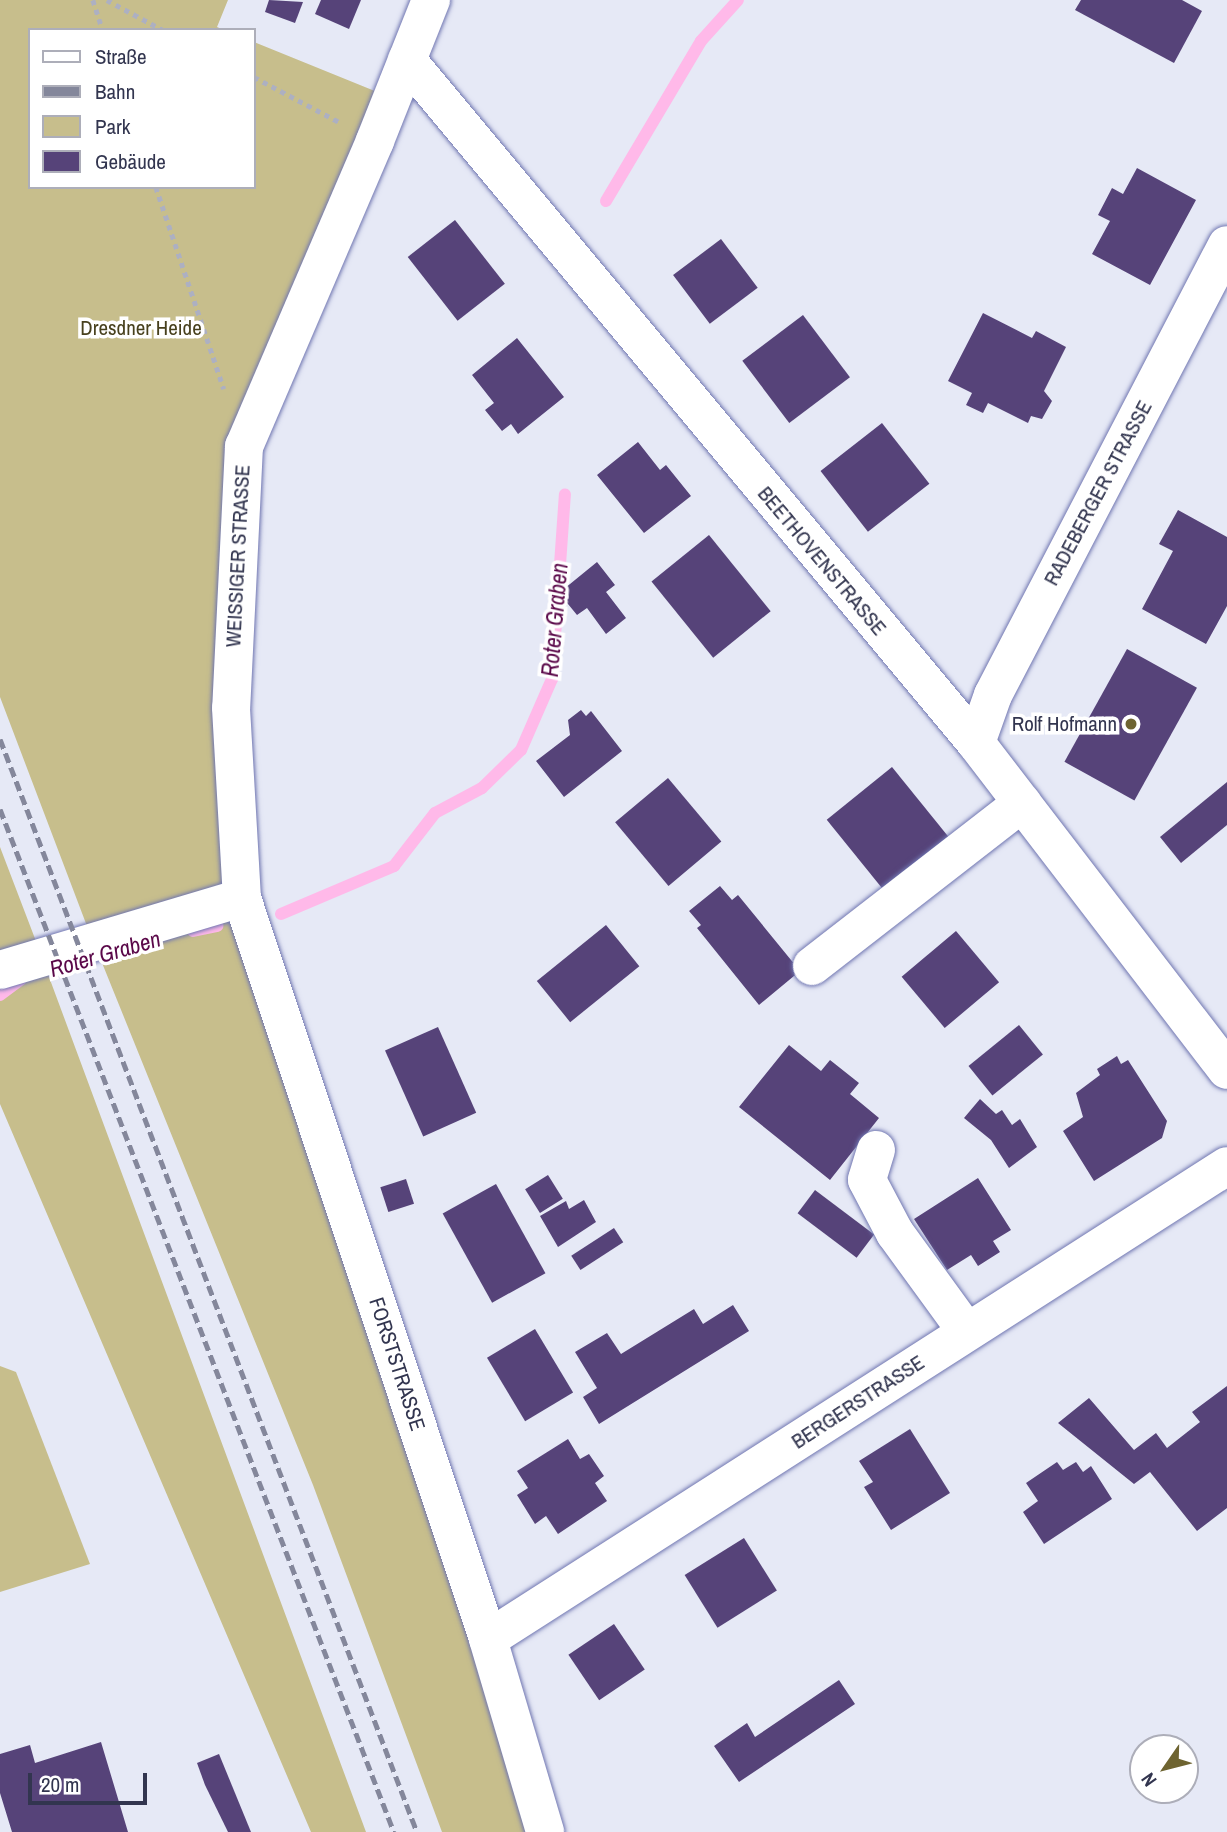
<!DOCTYPE html>
<html>
<head>
<meta charset="utf-8">
<style>
	body { margin:0 }
	#map { position:relative; width:1227px; height:1832px; overflow:hidden; background:#e6e9f6; font-family:"Archivo Narrow",sans-serif }
	div>[style] { position:absolute }
	.green>* { inset:0; background:#c7be8c }
	.stream>* { height:12px; margin:-6px; padding:0 6px; transform-origin:6px; border-radius:6px; background:#ffb9e9 }
	.building>* { inset:0; background:#564379; transform-origin:0 0 }
	.path>* { height:4.5px; margin-top:-2.25px; transform-origin:0; background:repeating-linear-gradient(90deg,#adb0c1 0 5px,transparent 0 10px) }
	.roads { filter:drop-shadow(0 0 2px #7076b1) drop-shadow(0 0 2px #7076b1) }
	.minor>* { height:38px; margin:-19px; padding:0 19px; transform-origin:19px; border-radius:19px; background:#fff }
	.rail>* { height:5px; margin-top:-2.5px; transform-origin:0; background:repeating-linear-gradient(90deg,#84879b 0 10px,transparent 0 15px) }
	.dots>* { width:19px; height:19px; translate:-50% -50%; box-sizing:border-box; border:4px solid #fff; border-radius:50% }
	span { translate:-50% -50%; white-space:nowrap; text-align:center; line-height:1.15; -webkit-text-stroke:7px #fff; paint-order:stroke }
	.park-label { font-size:21px; color:#47401d }
	.street-label { font-size:21px; color:#32354f }
	.poi-label { font-size:21px; color:#32354f }
	.right { translate:-100% -50%; text-align:right }
	.water-label { font-size:23px; color:#5a0849; font-style:italic }
	.legend { position:absolute; left:28px; top:28px; width:228px; height:161px; box-sizing:border-box; background:#fff; border:2px solid #adaeb9; margin:0; padding:9px 12px; list-style:none; font-size:21px; color:#32354f }
	.legend li { display:flex; align-items:center; gap:14px; height:35px }
	.legend b { width:35px; border:2px solid #adaeb9 }
	.north { position:absolute; left:1129px; top:1734px; width:70px; height:70px; box-sizing:border-box; background:#fff; border:2px solid #adaeb9; border-radius:50%; rotate:235deg; font-size:19px; font-weight:700; line-height:28px; text-align:center; color:#32354f }
	.north::after { content:''; display:block; margin:auto; width:24px; height:32px; background:#6e6431; clip-path:polygon(50% 0,100% 100%,50% 72%,0 100%) }
	.scale { position:absolute; left:28px; top:1773px; width:119px; height:32px; box-sizing:border-box; border:4px solid #32354f; border-top:0; padding-left:9px; font-size:21px; line-height:24px; white-space:nowrap; color:#32354f; -webkit-text-stroke:5px #fff; paint-order:stroke }
</style>
</head>
<body>
<div id="map">
	<div class="green">
		<div style="clip-path:polygon(0 0,228px 0,217px 27px,224px 30px,30px 30px,30px 187px,254px 187px,254px 42px,392px 98px,244px 446px,242px 898px,545px 1832px,442px 1832px,313px 1485px,94px 943px,42px 958px,366px 1832px,311px 1832px,0 1104px,0 847px,42px 957px,93px 942px,0 697px)"></div>
		<div style="clip-path:polygon(0 1366px,16px 1372px,90px 1564px,0 1592px)"></div>
	</div>
	<div class="stream">
		<div style="left:606px;top:201px;width:186px;rotate:-59.3deg"></div>
		<div style="left:701px;top:41px;width:55px;rotate:-47.9deg"></div>
		<div style="left:281px;top:914px;width:123px;rotate:-23deg"></div>
		<div style="left:394px;top:866px;width:67px;rotate:-52.3deg"></div>
		<div style="left:435px;top:813px;width:53px;rotate:-28deg"></div>
		<div style="left:482px;top:788px;width:54px;rotate:-44.3deg"></div>
		<div style="left:521px;top:750px;width:77px;rotate:-66.4deg"></div>
		<div style="left:552px;top:679px;width:185px;rotate:-86deg"></div>
		<div style="left:193px;top:931px;width:25px;rotate:-12deg"></div>
		<div style="left:0;top:995px;width:26px;rotate:-37deg"></div>
	</div>
	<div class="building">
		<div style="clip-path:polygon(269px 0,303px 2px,295px 23px,265px 12px)"></div>
		<div style="clip-path:polygon(321px 0,361px 0,349px 29px,315px 14px)"></div>
		<div style="clip-path:polygon(1081px 0,1182px 0,1202px 11px,1174px 63px,1075px 10px)"></div>
		<div style="clip-path:polygon(1137px 168px,1196px 200px,1150px 285px,1092px 254px,1110px 221px,1098px 215px,1112px 188px,1123px 194px)"></div>
		<div style="left:455px;top:220px;width:81px;height:60px;rotate:52deg"></div>
		<div style="left:721px;top:239px;width:61px;height:60px;rotate:53deg"></div>
		<div style="clip-path:polygon(983px 313px,1032px 338px,1036px 331px,1066px 347px,1044px 391px,1052px 401px,1042px 419px,1031px 416px,1028px 423px,988px 403px,983px 413px,966px 405px,972px 393px,948px 381px)"></div>
		<div style="left:803px;top:315px;width:78px;height:76px;rotate:53deg"></div>
		<div style="clip-path:polygon(517px 338px,564px 397px,518px 434px,511px 424px,502px 431px,485px 410px,494px 403px,472px 375px)"></div>
		<div style="left:882px;top:423px;width:77px;height:78px;rotate:52deg"></div>
		<div style="clip-path:polygon(638px 442px,660px 470px,666px 465px,691px 496px,644px 533px,597px 475px)"></div>
		<div style="clip-path:polygon(1178px 510px,1227px 537px,1227px 606px,1206px 644px,1142px 609px,1173px 551px,1159px 544px)"></div>
		<div style="left:709px;top:535px;width:98px;height:74px;rotate:51deg"></div>
		<div style="clip-path:polygon(597px 562px,615px 585px,606px 592px,626px 618px,606px 634px,587px 608px,577px 615px,559px 593px)"></div>
		<div style="left:1127px;top:649px;width:80px;height:129px;rotate:29deg"></div>
		<div style="clip-path:polygon(581px 710px,586px 716px,591px 711px,622px 751px,564px 797px,536px 761px,570px 735px,568px 720px)"></div>
		<div style="left:892px;top:767px;width:98px;height:84px;rotate:51deg"></div>
		<div style="left:668px;top:778px;width:83px;height:69px;rotate:50deg"></div>
		<div style="clip-path:polygon(1227px 782px,1227px 825px,1181px 863px,1160px 837px)"></div>
		<div style="clip-path:polygon(720px 886px,732px 900px,738px 895px,800px 971px,759px 1005px,697px 928px,701px 925px,689px 911px)"></div>
		<div style="left:606px;top:925px;width:53px;height:89px;rotate:51deg"></div>
		<div style="left:956px;top:931px;width:67px;height:71px;rotate:50deg"></div>
		<div style="left:1019px;top:1025px;width:38px;height:65px;rotate:51deg"></div>
		<div style="left:438px;top:1027px;width:94px;height:58px;rotate:66deg"></div>
		<div style="clip-path:polygon(789px 1045px,821px 1071px,830px 1060px,859px 1083px,850px 1094px,879px 1118px,830px 1180px,739px 1107px)"></div>
		<div style="clip-path:polygon(1117px 1056px,1121px 1064px,1128px 1060px,1167px 1121px,1162px 1138px,1094px 1181px,1063px 1131px,1083px 1117px,1076px 1093px,1100px 1075px,1097px 1069px)"></div>
		<div style="clip-path:polygon(980px 1099px,996px 1114px,1002px 1110px,1012px 1125px,1020px 1119px,1037px 1147px,1009px 1168px,991px 1140px,964px 1118px)"></div>
		<div style="left:548px;top:1175px;width:28px;height:27px;rotate:58deg"></div>
		<div style="clip-path:polygon(978px 1178px,1011px 1230px,993px 1241px,1000px 1252px,978px 1266px,971px 1255px,947px 1270px,914px 1219px)"></div>
		<div style="left:406px;top:1179px;width:26px;height:27px;rotate:72deg"></div>
		<div style="left:496px;top:1184px;width:102px;height:61px;rotate:61deg"></div>
		<div style="left:815px;top:1190px;width:74px;height:29px;rotate:37deg"></div>
		<div style="clip-path:polygon(584px 1200px,596px 1222px,558px 1247px,540px 1216px,566px 1201px,569px 1209px)"></div>
		<div style="left:614px;top:1228px;width:17px;height:51px;rotate:57deg"></div>
		<div style="clip-path:polygon(733px 1305px,749px 1331px,599px 1424px,583px 1397px,597px 1388px,575px 1352px,607px 1333px,621px 1354px,694px 1309px,703px 1324px)"></div>
		<div style="left:535px;top:1329px;width:74px;height:56px;rotate:59deg"></div>
		<div style="clip-path:polygon(1227px 1386px,1227px 1508px,1197px 1531px,1150px 1472px,1134px 1484px,1058px 1423px,1089px 1398px,1134px 1450px,1156px 1433px,1167px 1448px,1200px 1422px,1192px 1412px)"></div>
		<div style="clip-path:polygon(910px 1429px,950px 1493px,891px 1530px,864px 1487px,873px 1482px,859px 1461px)"></div>
		<div style="clip-path:polygon(568px 1439px,580px 1459px,589px 1454px,604px 1476px,595px 1483px,607px 1501px,558px 1534px,546px 1516px,535px 1524px,517px 1495px,528px 1488px,517px 1471px)"></div>
		<div style="clip-path:polygon(1057px 1462px,1063px 1470px,1076px 1462px,1083px 1472px,1091px 1466px,1112px 1499px,1044px 1544px,1023px 1512px,1038px 1501px,1026px 1483px)"></div>
		<div style="left:744px;top:1538px;width:62px;height:70px;rotate:58deg"></div>
		<div style="left:614px;top:1624px;width:55px;height:55px;rotate:56deg"></div>
		<div style="clip-path:polygon(839px 1680px,855px 1704px,739px 1782px,714px 1746px,747px 1723px,755px 1737px)"></div>
		<div style="clip-path:polygon(101px 1742px,128px 1832px,12px 1832px,0 1793px,0 1754px,30px 1745px,35px 1763px)"></div>
		<div style="clip-path:polygon(219px 1754px,251px 1832px,228px 1832px,205px 1785px,197px 1763px)"></div>
	</div>
	<div class="path">
		<div style="left:93px;top:0;width:32px;rotate:72deg"></div>
		<div style="left:107px;top:0;width:64px;rotate:28.2deg"></div>
		<div style="left:254px;top:77px;width:98px;rotate:27.9deg"></div>
		<div style="left:156px;top:187px;width:213px;rotate:71.4deg"></div>
	</div>
	<div class="roads">
		<div class="minor">
			<div style="left:431px;top:0;width:152px;rotate:111.7deg"></div>
			<div style="left:375px;top:141px;width:332px;rotate:113.2deg"></div>
			<div style="left:244px;top:446px;width:262px;rotate:92.8deg"></div>
			<div style="left:231px;top:708px;width:190px;rotate:86.7deg"></div>
			<div style="left:242px;top:898px;width:781px;rotate:71.63deg"></div>
			<div style="left:488px;top:1639px;width:201px;rotate:73.5deg"></div>
			<div style="left:407px;top:60px;width:889px;rotate:50.2deg"></div>
			<div style="left:976px;top:743px;width:412px;rotate:52.5deg"></div>
			<div style="left:976px;top:743px;width:51px;rotate:-70.5deg"></div>
			<div style="left:993px;top:695px;width:507px;rotate:-62.53deg"></div>
			<div style="left:812px;top:966px;width:266px;rotate:-37.8deg"></div>
			<div style="left:0;top:970px;width:252px;rotate:-16.6deg"></div>
			<div style="left:876px;top:1150px;width:31px;rotate:107deg"></div>
			<div style="left:867px;top:1180px;width:60px;rotate:62.2deg"></div>
			<div style="left:895px;top:1233px;width:122px;rotate:54deg"></div>
			<div style="left:488px;top:1639px;width:877px;rotate:-32.62deg"></div>
		</div>
	</div>
	<div class="rail">
		<div style="left:0;top:739px;width:1170px;rotate:69.12deg"></div>
		<div style="left:0;top:809px;width:1096px;rotate:68.94deg"></div>
	</div>
	<div class="dots">
		<div style="left:1131px;top:724px;background:#6e6431"></div>
	</div>
	<div class="park-label">
		<span style="left:141px;top:328px">Dresdner Heide</span>
	</div>
	<div class="street-label">
		<span style="left:1098px;top:493px;rotate:-62deg">RADEBERGER STRASSE</span>
		<span style="left:238px;top:556px;rotate:-87deg">WEISSIGER STRASSE</span>
		<span style="left:822px;top:561px;rotate:50deg">BEETHOVENSTRASSE</span>
		<span style="left:397px;top:1364px;rotate:72deg">FORSTSTRASSE</span>
		<span style="left:858px;top:1402px;rotate:-33deg">BERGERSTRASSE</span>
	</div>
	<div class="poi-label">
		<span class="right" style="left:1117px;top:724px">Rolf Hofmann</span>
	</div>
	<div class="water-label">
		<span style="left:555px;top:620px;rotate:-85deg">Roter Graben</span>
		<span style="left:105px;top:954px;rotate:-16deg">Roter Graben</span>
	</div>
	<ul class="legend">
	<li><b style="height:9px;background:#fff"></b>Straße</li>
	<li><b style="height:9px;background:#84879b"></b>Bahn</li>
	<li><b style="height:19px;background:#c7be8c"></b>Park</li>
	<li><b style="height:19px;background:#564379"></b>Gebäude</li>
	</ul>
	<div class="north">N</div>
	<div class="scale">20 m</div>
</div>
</body>
</html>
